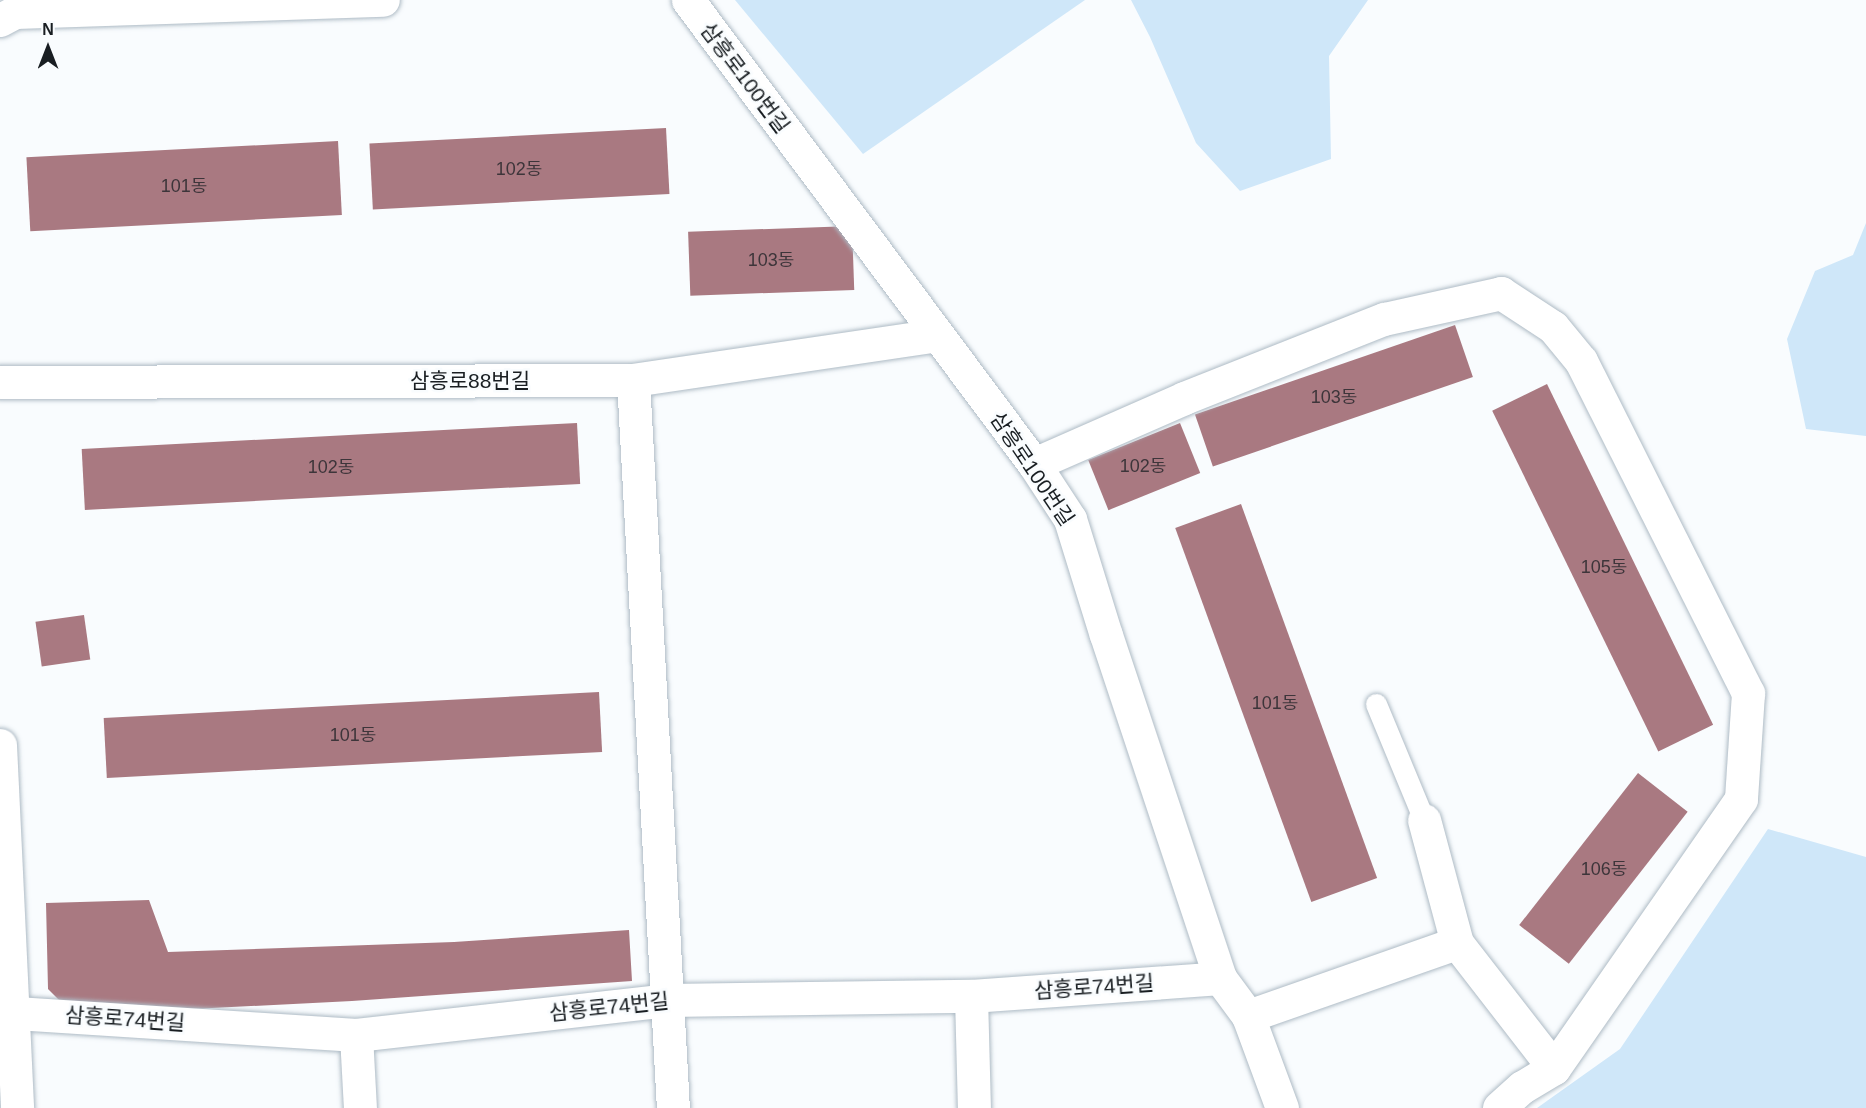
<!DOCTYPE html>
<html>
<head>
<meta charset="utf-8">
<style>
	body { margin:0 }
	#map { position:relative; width:1866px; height:1108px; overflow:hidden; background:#f9fcfe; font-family:Helvetica,"Noto Sans KR",sans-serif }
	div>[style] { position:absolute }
	.green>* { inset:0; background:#cfe7f9 }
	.building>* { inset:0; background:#a97981; transform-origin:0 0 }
	.roads { filter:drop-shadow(0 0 2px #aebbc5) drop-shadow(0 0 2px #aebbc5) }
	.lane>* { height:21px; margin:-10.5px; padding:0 10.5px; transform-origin:10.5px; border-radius:10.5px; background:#fff }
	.street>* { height:33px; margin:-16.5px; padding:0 16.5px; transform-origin:16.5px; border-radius:16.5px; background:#fff }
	span { translate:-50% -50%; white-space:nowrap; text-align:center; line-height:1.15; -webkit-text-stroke:5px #f9fcfe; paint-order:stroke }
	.number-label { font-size:18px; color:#3d353a }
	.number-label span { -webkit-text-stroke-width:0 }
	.street-label { font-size:21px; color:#191e22 }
	.north { position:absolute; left:18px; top:18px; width:60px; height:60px; -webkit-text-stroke:4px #f9fcfe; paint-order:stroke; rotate:0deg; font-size:16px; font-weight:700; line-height:24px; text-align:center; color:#191e22 }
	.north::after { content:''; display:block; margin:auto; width:21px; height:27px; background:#191e22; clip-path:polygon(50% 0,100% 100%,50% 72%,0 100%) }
</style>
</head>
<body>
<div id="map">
	<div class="green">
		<div style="clip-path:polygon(735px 0,1085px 0,863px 154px)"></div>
		<div style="clip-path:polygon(1131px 0,1368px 0,1329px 56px,1331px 159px,1240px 191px,1196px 143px,1150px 37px)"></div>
		<div style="clip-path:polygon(1866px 223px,1866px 436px,1806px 429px,1787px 339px,1815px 271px,1853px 255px)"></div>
		<div style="clip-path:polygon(1768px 829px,1866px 857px,1866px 1108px,1537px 1108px,1620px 1049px)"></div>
	</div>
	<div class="building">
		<div style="left:666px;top:128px;width:66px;height:297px;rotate:87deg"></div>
		<div style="left:338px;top:141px;width:74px;height:312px;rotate:87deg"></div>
		<div style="left:852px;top:226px;width:64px;height:164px;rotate:88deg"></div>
		<div style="left:1455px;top:325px;width:55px;height:275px;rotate:71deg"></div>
		<div style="left:1547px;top:384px;width:379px;height:61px;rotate:64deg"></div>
		<div style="left:577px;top:423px;width:61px;height:496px;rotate:87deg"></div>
		<div style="left:1180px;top:423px;width:54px;height:99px;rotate:68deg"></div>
		<div style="left:1241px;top:504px;width:398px;height:70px;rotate:70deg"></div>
		<div style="left:84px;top:615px;width:45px;height:49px;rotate:82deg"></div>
		<div style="left:599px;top:692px;width:60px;height:496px;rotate:87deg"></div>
		<div style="left:1638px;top:773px;width:63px;height:193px;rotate:38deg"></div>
		<div style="clip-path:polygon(149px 900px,168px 952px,454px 942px,629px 930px,632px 981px,352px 1001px,74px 1015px,48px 989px,46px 903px)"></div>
	</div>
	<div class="roads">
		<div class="lane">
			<div style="left:1376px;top:704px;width:126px;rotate:67.5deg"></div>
		</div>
		<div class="street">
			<div style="left:688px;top:0;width:579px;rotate:53.29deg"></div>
			<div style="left:1034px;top:464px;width:66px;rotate:56.8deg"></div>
			<div style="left:1070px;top:519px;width:121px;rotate:72.8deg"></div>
			<div style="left:1106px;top:635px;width:361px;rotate:71.6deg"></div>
			<div style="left:1220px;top:978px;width:47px;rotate:53.6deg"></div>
			<div style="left:1248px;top:1016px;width:98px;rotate:69.7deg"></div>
			<div style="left:0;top:20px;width:17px;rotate:-28deg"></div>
			<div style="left:15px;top:12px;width:368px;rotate:-1.9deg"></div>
			<div style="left:633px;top:380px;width:729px;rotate:86.86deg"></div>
			<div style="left:0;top:382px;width:633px;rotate:-0.18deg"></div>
			<div style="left:633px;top:380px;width:306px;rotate:-8.4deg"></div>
			<div style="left:1034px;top:464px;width:164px;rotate:-23.7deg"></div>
			<div style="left:1184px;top:398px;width:215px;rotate:-21.6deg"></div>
			<div style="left:1384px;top:319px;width:120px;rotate:-12.5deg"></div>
			<div style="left:1501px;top:293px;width:62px;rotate:33.2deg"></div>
			<div style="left:1553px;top:327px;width:44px;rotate:50.5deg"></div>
			<div style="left:1581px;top:361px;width:372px;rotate:63.3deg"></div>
			<div style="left:1748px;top:693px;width:106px;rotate:93.8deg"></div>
			<div style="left:1741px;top:799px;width:328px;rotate:124.8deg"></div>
			<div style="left:1554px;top:1068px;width:37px;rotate:149deg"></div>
			<div style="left:1522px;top:1087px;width:31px;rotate:138deg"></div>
			<div style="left:0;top:745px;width:363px;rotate:87.3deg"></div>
			<div style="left:1457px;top:943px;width:158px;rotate:52.2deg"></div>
			<div style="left:971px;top:996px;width:112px;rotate:88.5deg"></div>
			<div style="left:0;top:1012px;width:357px;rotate:3.7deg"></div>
			<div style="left:356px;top:1035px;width:313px;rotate:-6.4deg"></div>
			<div style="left:667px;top:1000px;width:304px;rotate:-0.8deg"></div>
			<div style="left:971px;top:996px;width:250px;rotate:-4.1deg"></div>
			<div style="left:1248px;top:1016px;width:221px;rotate:-19.3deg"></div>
			<div style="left:1457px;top:943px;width:127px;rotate:-105deg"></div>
			<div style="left:356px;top:1035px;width:73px;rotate:86.9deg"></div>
		</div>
	</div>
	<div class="number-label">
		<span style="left:519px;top:169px">102동</span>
		<span style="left:184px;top:186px">101동</span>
		<span style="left:771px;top:260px">103동</span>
		<span style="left:1334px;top:397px">103동</span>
		<span style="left:1143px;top:466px">102동</span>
		<span style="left:331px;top:467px">102동</span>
		<span style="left:1604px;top:567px">105동</span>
		<span style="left:1275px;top:703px">101동</span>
		<span style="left:353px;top:735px">101동</span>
		<span style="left:1604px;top:869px">106동</span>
	</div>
	<div class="street-label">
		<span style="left:745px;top:78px;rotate:53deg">삼흥로100번길</span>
		<span style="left:470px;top:381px">삼흥로88번길</span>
		<span style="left:1032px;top:469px;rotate:56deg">삼흥로100번길</span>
		<span style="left:1094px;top:987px;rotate:-4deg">삼흥로74번길</span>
		<span style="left:609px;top:1007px;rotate:-6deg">삼흥로74번길</span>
		<span style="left:125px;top:1019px;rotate:4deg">삼흥로74번길</span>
	</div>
	<div class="north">N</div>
</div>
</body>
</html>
